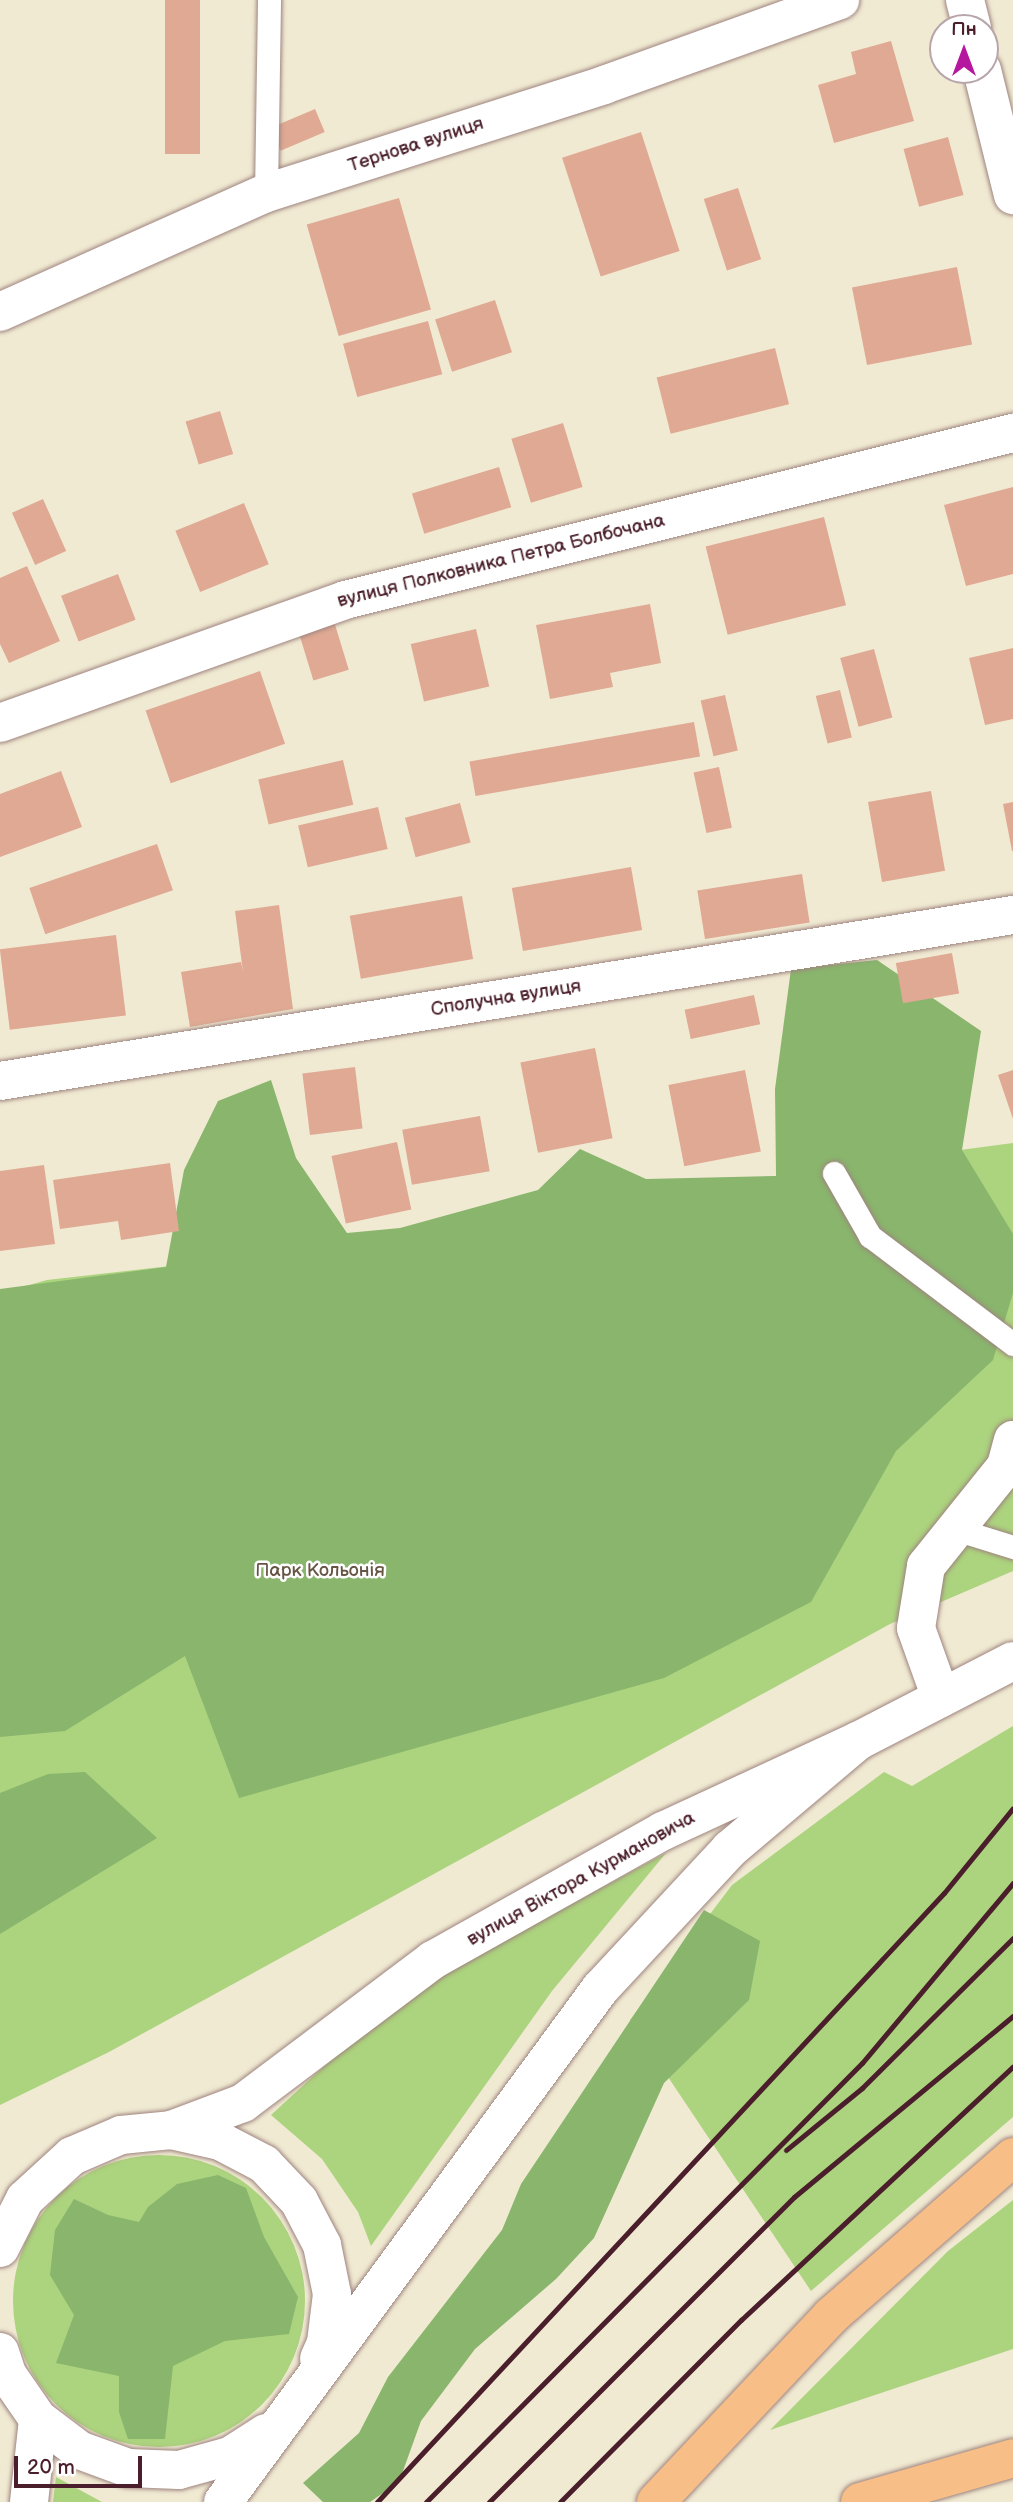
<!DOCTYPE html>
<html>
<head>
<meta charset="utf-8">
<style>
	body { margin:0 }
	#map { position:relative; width:1013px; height:2502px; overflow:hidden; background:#f1ead3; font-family:"Balsamiq Sans",sans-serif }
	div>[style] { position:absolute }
	.green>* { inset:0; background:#acd37e }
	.round { border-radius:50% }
	.forest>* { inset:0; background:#89b56d }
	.building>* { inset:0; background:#dfa994; transform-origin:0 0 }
	.roads { filter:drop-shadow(0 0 2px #9e847f) drop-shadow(0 0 2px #9e847f) }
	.service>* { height:23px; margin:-11.5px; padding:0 11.5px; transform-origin:11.5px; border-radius:11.5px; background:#fff }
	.minor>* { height:38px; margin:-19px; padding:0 19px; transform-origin:19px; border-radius:19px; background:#fff }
	.tertiary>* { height:38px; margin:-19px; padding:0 19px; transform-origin:19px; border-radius:19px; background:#fff }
	.primary>* { height:38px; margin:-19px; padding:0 19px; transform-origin:19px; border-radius:19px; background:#f7be87 }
	.rail>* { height:5px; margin:-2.5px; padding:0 2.5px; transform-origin:2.5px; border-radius:2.5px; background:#4a1f2b }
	span { translate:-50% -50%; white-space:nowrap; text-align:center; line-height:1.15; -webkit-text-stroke:5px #fff; paint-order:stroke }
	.street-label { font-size:19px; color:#4a1f2b }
	.park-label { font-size:19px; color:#675544 }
	.north { position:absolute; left:929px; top:14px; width:70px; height:70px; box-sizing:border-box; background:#fff; border:2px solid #b7a5aa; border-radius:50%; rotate:0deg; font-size:19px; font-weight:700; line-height:28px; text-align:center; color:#4a1f2b }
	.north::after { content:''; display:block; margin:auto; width:24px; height:32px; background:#b5179e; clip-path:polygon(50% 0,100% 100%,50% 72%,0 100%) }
	.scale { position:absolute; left:14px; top:2456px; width:128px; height:32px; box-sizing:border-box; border:4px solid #4a1f2b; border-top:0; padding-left:9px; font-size:21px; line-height:24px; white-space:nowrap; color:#4a1f2b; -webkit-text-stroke:5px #fff; paint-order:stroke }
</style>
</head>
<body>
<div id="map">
	<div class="green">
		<div style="clip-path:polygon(1013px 1143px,1013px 1571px,890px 1624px,109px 2052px,0 2105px,0 1293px,47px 1280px,451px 1234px,809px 1170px)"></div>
		<div style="clip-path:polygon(1013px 1726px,1013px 2117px,811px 2291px,630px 2020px,732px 1885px,884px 1772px,912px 1786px)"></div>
		<div style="clip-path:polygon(666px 1853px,552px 1991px,371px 2246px,358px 2212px,322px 2159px,271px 2115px,381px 2014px,455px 1967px)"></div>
		<div class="round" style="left:13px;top:2155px;width:292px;height:292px"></div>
		<div style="clip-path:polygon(1013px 2200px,1013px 2349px,770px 2430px,948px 2251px)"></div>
		<div style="clip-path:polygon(56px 2477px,102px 2502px,53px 2502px)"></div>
	</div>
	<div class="forest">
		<div style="clip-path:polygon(877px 960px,981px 1031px,962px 1150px,1013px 1234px,1013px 1293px,993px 1360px,896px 1451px,811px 1602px,664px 1678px,239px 1798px,185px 1656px,65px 1731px,0 1737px,0 1289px,166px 1267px,184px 1170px,218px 1101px,271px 1080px,296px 1158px,347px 1233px,400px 1228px,538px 1190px,580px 1149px,646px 1179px,776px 1176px,775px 1089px,791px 969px)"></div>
		<div style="clip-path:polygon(85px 1772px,157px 1838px,0 1934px,0 1793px,48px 1774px)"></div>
		<div style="clip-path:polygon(704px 1910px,760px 1941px,749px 2000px,664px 2083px,594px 2238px,556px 2279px,475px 2349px,421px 2421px,399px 2482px,370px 2502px,323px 2502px,303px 2483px,359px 2433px,388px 2377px,502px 2230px,521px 2184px)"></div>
		<div style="clip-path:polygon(218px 2175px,246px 2188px,264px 2237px,298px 2297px,289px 2334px,225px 2341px,173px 2366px,165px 2439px,128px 2439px,119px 2412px,119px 2376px,56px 2363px,74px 2315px,50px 2275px,55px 2230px,74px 2199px,108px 2215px,139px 2222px,148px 2207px,177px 2184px)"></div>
	</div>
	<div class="building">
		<div style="left:165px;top:0;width:35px;height:154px"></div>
		<div style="clip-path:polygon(891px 41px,914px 121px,834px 143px,818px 85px,856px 74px,851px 52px)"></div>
		<div style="left:315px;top:109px;width:25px;height:48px;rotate:67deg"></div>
		<div style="left:641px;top:132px;width:125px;height:83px;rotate:72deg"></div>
		<div style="left:948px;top:137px;width:60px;height:46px;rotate:75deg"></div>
		<div style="left:738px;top:188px;width:75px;height:36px;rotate:72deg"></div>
		<div style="left:399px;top:198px;width:116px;height:96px;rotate:74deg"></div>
		<div style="left:957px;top:267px;width:79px;height:107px;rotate:79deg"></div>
		<div style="left:495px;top:300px;width:55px;height:63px;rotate:72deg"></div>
		<div style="left:428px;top:321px;width:55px;height:88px;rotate:75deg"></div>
		<div style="left:775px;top:348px;width:58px;height:122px;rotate:76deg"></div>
		<div style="left:220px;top:411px;width:45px;height:36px;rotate:73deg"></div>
		<div style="left:563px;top:423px;width:67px;height:54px;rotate:73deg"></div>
		<div style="left:499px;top:467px;width:42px;height:91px;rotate:73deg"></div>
		<div style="clip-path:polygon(1013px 487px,1013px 574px,966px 586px,944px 505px)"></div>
		<div style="left:43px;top:499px;width:57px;height:34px;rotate:66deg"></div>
		<div style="left:244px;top:503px;width:66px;height:74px;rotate:68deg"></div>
		<div style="left:824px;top:517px;width:91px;height:122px;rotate:76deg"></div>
		<div style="clip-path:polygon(27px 566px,60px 641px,9px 663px,0 644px,0 578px)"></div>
		<div style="left:118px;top:574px;width:49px;height:61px;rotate:69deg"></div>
		<div style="clip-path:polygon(650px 604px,661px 663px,610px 673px,613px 687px,550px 699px,536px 625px)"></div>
		<div style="left:333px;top:618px;width:54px;height:37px;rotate:73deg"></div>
		<div style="left:476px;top:629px;width:59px;height:67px;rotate:77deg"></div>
		<div style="clip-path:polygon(1013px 648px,1013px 719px,985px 725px,969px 658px)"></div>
		<div style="left:874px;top:649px;width:71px;height:35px;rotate:75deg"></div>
		<div style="left:260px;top:671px;width:77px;height:121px;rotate:71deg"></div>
		<div style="left:840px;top:690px;width:49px;height:25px;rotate:76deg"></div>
		<div style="left:725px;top:695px;width:57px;height:25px;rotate:77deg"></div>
		<div style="left:694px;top:722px;width:35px;height:228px;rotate:80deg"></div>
		<div style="left:343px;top:760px;width:46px;height:87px;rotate:77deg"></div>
		<div style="left:719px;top:767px;width:62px;height:26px;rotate:78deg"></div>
		<div style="clip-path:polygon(61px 771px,82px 827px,0 857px,0 794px)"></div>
		<div style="left:931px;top:791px;width:81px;height:64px;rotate:80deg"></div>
		<div style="clip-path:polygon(1013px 802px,1013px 851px,1012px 851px,1003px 804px)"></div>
		<div style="left:460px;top:803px;width:41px;height:57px;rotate:75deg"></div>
		<div style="left:378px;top:807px;width:43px;height:82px;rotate:77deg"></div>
		<div style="left:157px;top:844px;width:49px;height:135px;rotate:71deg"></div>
		<div style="left:631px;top:867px;width:64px;height:121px;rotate:80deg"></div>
		<div style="left:802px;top:874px;width:49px;height:106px;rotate:81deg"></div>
		<div style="left:462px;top:896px;width:64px;height:114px;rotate:80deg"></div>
		<div style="clip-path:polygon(279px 905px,293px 1009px,190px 1027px,181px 972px,241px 962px,243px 972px,235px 911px)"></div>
		<div style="left:116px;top:935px;width:81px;height:117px;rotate:83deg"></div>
		<div style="left:952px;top:953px;width:41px;height:57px;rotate:80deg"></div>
		<div style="left:754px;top:995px;width:30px;height:71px;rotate:78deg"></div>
		<div style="left:595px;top:1048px;width:92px;height:76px;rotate:79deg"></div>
		<div style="left:355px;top:1067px;width:62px;height:53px;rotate:83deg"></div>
		<div style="left:745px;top:1070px;width:83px;height:78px;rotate:79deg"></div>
		<div style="clip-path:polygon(1013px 1070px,1013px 1119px,998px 1075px)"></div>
		<div style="left:480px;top:1116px;width:56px;height:79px;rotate:80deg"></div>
		<div style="left:397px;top:1142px;width:69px;height:67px;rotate:78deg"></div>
		<div style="clip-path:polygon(170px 1163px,179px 1231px,121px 1240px,118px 1221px,60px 1229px,53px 1180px)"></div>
		<div style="clip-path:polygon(44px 1165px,55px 1244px,0 1251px,0 1171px)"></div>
	</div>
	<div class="roads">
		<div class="service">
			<div style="left:266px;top:193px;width:193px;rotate:-89.1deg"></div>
			<div style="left:834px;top:1173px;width:73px;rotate:60.3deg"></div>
			<div style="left:870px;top:1236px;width:179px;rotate:37.1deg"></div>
			<div style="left:958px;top:1530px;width:58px;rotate:17.2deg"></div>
		</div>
		<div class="minor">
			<div style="left:965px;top:0;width:29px;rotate:76deg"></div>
			<div style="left:982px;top:70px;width:129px;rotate:76.1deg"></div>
			<div style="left:0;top:312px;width:291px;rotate:-24.1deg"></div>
			<div style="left:266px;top:193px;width:355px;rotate:-17.7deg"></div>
			<div style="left:604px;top:85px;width:251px;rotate:-19.8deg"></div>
			<div style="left:0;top:723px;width:366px;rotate:-19.6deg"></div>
			<div style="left:345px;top:600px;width:689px;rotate:-14.04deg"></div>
			<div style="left:0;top:1081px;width:1027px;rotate:-9.31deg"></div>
			<div style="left:941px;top:1698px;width:74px;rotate:-109.7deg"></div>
			<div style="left:916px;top:1628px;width:63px;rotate:-80.8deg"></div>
			<div style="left:926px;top:1566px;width:128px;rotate:-51.3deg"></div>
			<div style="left:1006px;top:1466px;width:27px;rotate:-75deg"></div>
		</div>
		<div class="tertiary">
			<div style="left:171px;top:2130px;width:77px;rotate:-20.6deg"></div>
			<div style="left:243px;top:2103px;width:238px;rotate:-37deg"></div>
			<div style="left:433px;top:1960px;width:264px;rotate:-29.3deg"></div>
			<div style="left:663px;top:1831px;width:215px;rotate:-24.8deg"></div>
			<div style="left:858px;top:1741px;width:174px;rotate:-27.3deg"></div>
			<div style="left:0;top:2248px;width:55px;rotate:-63deg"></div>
			<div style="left:25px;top:2199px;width:64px;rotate:-42.5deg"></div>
			<div style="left:72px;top:2156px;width:53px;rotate:-23.2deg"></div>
			<div style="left:121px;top:2135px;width:50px;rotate:-5.7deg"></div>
			<div style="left:171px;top:2130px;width:50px;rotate:12.7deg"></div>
			<div style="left:220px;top:2141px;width:50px;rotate:27.6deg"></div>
			<div style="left:264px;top:2164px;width:51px;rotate:46.6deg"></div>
			<div style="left:299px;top:2201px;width:50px;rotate:62.4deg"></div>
			<div style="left:322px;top:2245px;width:50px;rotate:78.5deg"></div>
			<div style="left:332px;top:2294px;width:49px;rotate:97deg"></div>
			<div style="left:326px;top:2343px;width:17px;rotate:114deg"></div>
			<div style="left:0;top:2352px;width:23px;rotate:72deg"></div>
			<div style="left:7px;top:2374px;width:55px;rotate:55.4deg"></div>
			<div style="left:38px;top:2419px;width:51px;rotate:37.1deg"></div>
			<div style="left:79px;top:2450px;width:52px;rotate:20.2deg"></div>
			<div style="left:128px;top:2468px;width:51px;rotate:2.2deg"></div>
			<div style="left:179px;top:2470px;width:53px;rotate:-15.4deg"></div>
			<div style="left:230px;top:2456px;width:43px;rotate:-32.6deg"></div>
			<div style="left:29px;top:2502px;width:83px;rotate:-83.8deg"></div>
			<div style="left:223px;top:2502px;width:637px;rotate:-53.69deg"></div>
			<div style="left:600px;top:1989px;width:191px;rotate:-47.1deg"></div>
			<div style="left:730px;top:1849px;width:167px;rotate:-40.2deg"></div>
		</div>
		<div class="primary">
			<div style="left:656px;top:2502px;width:255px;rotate:-46.7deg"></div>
			<div style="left:831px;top:2316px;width:242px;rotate:-41.1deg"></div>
			<div style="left:860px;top:2502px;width:159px;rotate:-16deg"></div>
		</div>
	</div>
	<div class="rail">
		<div style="left:786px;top:2150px;width:98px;rotate:-39.2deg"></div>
		<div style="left:862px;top:2088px;width:213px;rotate:-44.8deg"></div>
		<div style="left:377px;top:2502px;width:832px;rotate:-47.05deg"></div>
		<div style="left:944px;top:1893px;width:109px;rotate:-50.9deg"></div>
		<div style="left:426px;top:2502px;width:619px;rotate:-45.2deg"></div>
		<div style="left:862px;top:2063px;width:235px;rotate:-50deg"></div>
		<div style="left:489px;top:2502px;width:431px;rotate:-45deg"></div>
		<div style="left:794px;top:2197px;width:284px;rotate:-39.6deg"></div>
		<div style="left:560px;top:2502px;width:257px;rotate:-45.2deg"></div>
		<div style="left:741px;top:2320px;width:372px;rotate:-43deg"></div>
	</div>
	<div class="street-label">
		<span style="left:416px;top:145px;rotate:-18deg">Тернова вулиця</span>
		<span style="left:501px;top:561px;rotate:-14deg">вулиця Полковника Петра Болбочана</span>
		<span style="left:506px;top:998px;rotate:-9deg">Сполучна вулиця</span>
		<span style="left:581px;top:1879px;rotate:-29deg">вулиця Віктора Курмановича</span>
	</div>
	<div class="park-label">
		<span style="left:320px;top:1571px">Парк Кольонія</span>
	</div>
	<div class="north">Пн</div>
	<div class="scale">20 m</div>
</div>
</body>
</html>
